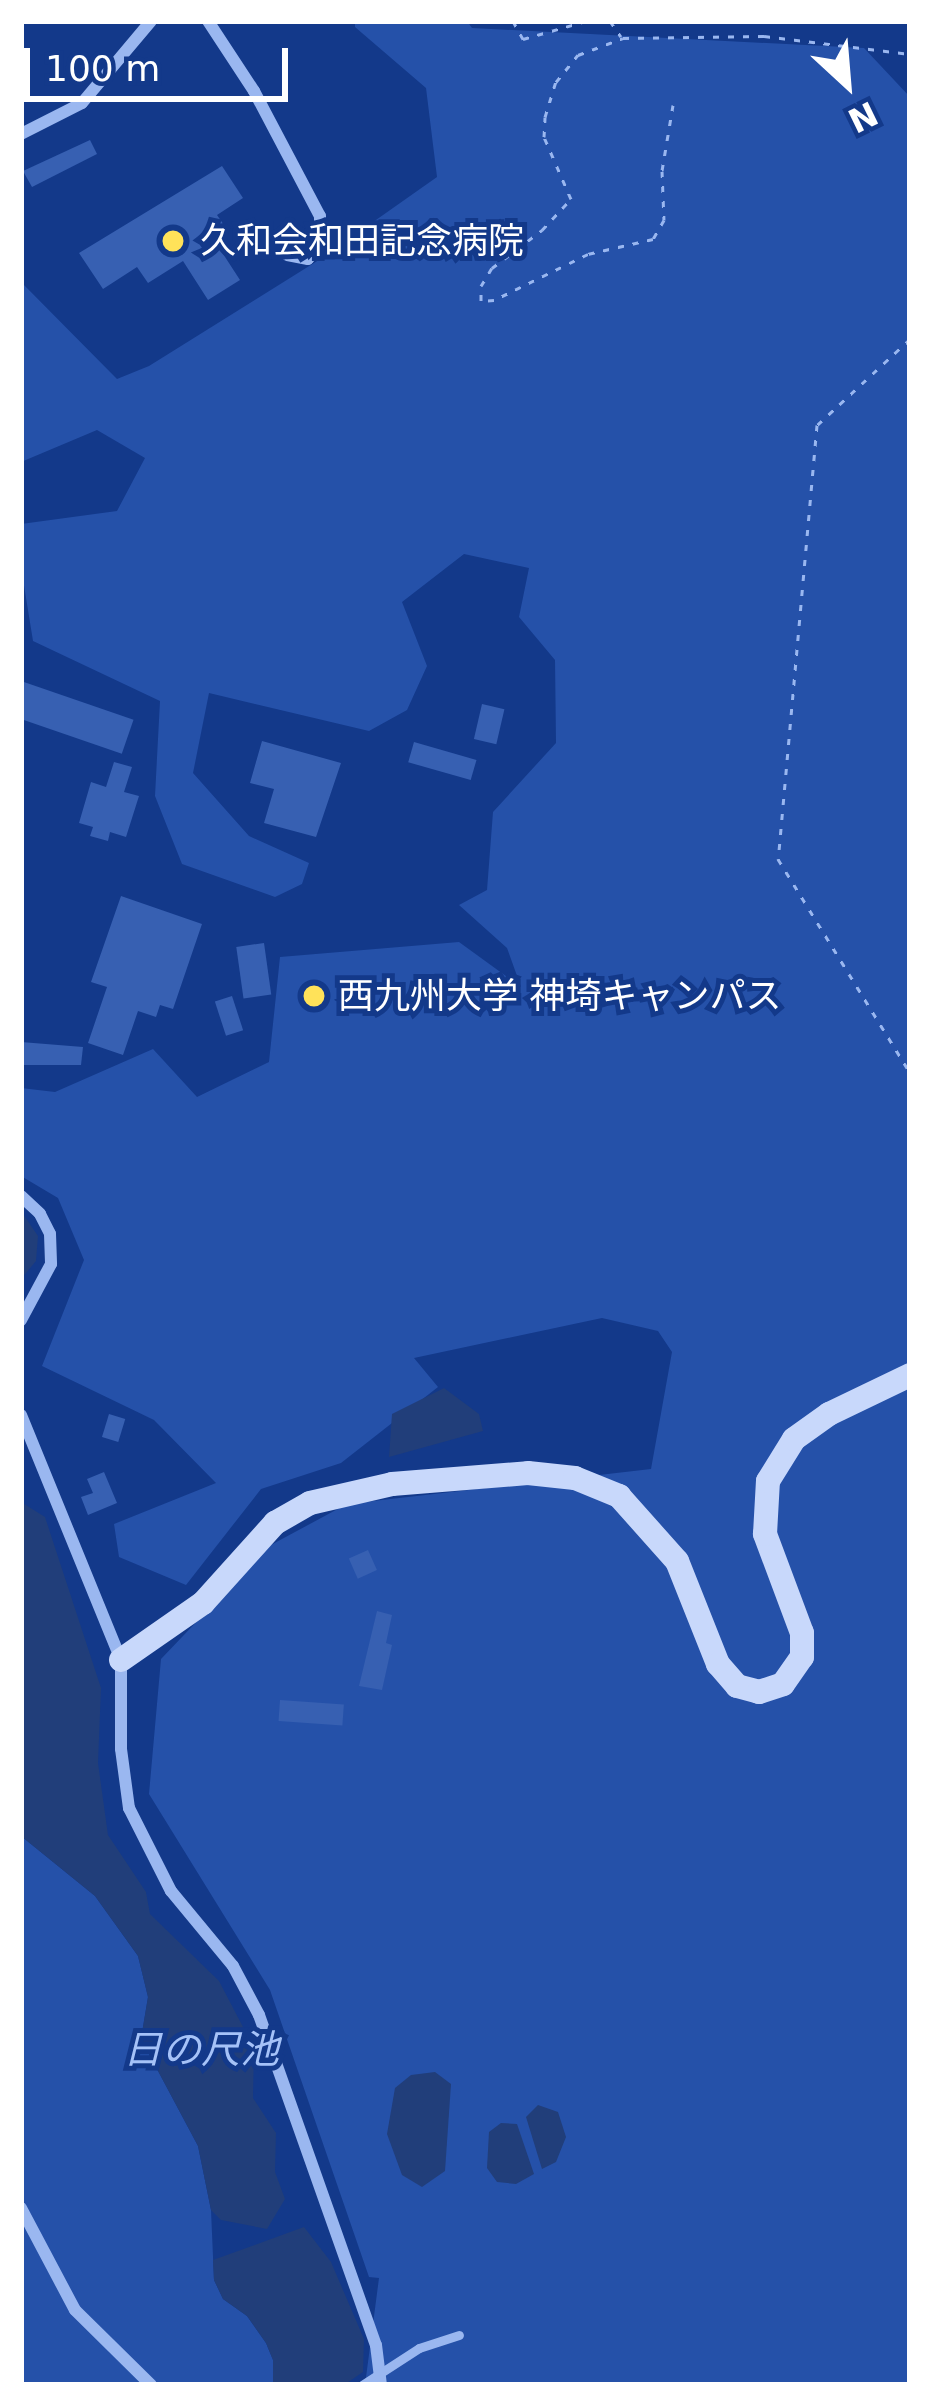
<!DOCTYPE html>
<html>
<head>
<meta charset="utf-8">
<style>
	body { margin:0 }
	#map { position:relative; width:931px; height:2406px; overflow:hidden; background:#13398a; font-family:"DejaVu Sans","Noto Sans JP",sans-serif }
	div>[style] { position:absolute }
	.green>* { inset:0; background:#2551a9 }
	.water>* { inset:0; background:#213e7a }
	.building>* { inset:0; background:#3760b2; transform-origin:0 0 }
	.path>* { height:3px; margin-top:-1.5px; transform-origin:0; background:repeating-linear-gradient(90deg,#9ab7f0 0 6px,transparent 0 15px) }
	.street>* { height:12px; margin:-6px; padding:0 6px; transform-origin:6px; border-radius:6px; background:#9ab7f0 }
	.secondary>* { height:24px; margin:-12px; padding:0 12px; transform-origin:12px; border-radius:12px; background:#c8d8fb }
	.lane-bridge>* { height:9px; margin:-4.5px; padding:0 4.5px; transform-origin:4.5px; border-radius:4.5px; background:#9ab7f0 }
	.dots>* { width:33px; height:33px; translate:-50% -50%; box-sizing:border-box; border:6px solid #13398a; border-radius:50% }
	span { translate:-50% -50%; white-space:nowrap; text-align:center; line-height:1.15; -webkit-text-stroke:10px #13398a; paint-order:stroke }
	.poi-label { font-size:36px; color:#fff }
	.left { translate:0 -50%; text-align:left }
	.water-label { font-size:39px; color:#a5c2f8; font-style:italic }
	.frame { position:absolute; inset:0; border:24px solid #fff; pointer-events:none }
	.north { position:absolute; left:787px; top:24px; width:120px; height:120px; -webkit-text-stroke:9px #13398a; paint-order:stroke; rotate:154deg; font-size:33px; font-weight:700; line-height:48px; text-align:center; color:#fff }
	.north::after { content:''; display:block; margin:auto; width:42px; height:54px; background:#fff; clip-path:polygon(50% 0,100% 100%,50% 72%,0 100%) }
	.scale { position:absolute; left:24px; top:48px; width:264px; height:54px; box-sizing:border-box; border:6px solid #fff; border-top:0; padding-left:15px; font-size:36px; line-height:42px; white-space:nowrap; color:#fff; -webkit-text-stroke:9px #13398a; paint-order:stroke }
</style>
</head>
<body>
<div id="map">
	<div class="green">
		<div style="clip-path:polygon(355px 21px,467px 21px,472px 28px,864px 48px,910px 97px,910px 2385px,365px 2385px,379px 2278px,369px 2277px,270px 1990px,149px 1794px,161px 1659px,269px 1546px,347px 1504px,651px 1469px,672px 1352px,658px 1331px,602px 1318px,414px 1358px,438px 1387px,341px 1463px,261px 1489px,186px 1585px,119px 1557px,114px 1524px,216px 1483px,154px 1420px,42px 1366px,84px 1260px,58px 1198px,21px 1176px,21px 1088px,55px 1092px,153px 1049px,197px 1097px,269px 1062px,280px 957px,459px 942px,521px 987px,507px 948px,459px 905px,487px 890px,493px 812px,556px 743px,555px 660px,519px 617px,529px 568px,464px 554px,402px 602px,427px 666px,407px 710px,369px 731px,209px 693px,193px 773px,249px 836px,309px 863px,302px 884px,275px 897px,182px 864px,155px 796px,160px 701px,33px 641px,21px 567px,21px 524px,117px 511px,145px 458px,97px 430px,21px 462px,21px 222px,24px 285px,117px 379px,149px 366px,322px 258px,437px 177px,426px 88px,355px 27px)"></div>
		<div style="clip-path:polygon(21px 1836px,95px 1896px,138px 1956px,148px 1997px,141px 2039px,198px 2146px,211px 2210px,214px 2280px,223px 2299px,247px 2316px,266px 2343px,273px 2360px,273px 2385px,21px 2385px)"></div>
	</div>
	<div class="water">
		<div style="clip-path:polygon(21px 1211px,38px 1236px,36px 1261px,21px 1279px)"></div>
		<div style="clip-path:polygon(444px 1388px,479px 1414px,483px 1431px,389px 1457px,392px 1414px)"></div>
		<div style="clip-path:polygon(21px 1502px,45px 1517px,101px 1688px,98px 1763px,108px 1835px,146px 1892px,150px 1914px,219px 1981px,254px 2048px,253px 2098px,276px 2133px,275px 2172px,285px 2199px,267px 2229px,221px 2220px,211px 2210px,198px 2146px,141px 2039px,148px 1997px,138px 1956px,95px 1896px,21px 1836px)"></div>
		<div style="clip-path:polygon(435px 2072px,451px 2084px,445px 2171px,422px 2187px,402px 2175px,387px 2134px,395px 2088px,411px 2075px)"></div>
		<div style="clip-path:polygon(538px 2105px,558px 2112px,566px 2137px,556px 2162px,542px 2169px,526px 2117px)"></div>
		<div style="clip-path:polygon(501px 2123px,517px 2124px,534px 2174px,516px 2184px,497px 2182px,487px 2168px,489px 2132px)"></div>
		<div style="clip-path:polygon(304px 2227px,331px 2262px,364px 2339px,363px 2372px,344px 2385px,273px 2385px,273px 2360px,266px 2343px,247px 2316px,223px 2299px,214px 2280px,213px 2260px)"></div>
	</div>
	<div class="building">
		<div style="clip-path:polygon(90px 140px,97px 154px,32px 187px,23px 171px)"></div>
		<div style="clip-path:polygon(222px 166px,243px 198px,217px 215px,228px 231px,214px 240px,240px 280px,208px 300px,183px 261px,148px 283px,137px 267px,103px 289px,79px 253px)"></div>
		<div style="left:21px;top:681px;width:119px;height:36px;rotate:19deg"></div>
		<div style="left:482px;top:704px;width:23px;height:36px;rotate:13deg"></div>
		<div style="clip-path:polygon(262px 741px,341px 763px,316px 837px,264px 823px,274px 789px,250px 783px)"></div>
		<div style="left:414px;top:742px;width:65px;height:21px;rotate:16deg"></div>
		<div style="clip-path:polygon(114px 762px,132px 767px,124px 792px,139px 796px,126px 837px,110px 832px,108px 841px,90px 836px,93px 827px,79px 823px,91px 782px,106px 787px)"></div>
		<div style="clip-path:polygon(121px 896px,202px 924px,173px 1009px,160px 1005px,156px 1017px,138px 1011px,123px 1055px,88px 1043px,107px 987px,91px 982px)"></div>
		<div style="left:264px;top:943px;width:52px;height:28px;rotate:82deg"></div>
		<div style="left:232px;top:996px;width:36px;height:18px;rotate:72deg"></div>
		<div style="clip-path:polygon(21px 1042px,83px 1047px,81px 1065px,21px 1065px)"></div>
		<div style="left:109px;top:1414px;width:17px;height:24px;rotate:17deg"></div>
		<div style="clip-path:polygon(104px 1472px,117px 1503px,88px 1515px,81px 1497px,93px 1493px,87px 1479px)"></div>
		<div style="left:368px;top:1550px;width:22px;height:21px;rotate:66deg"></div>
		<div style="clip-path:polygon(377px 1611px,392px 1615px,386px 1643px,392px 1645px,382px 1690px,359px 1686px)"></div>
		<div style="left:280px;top:1700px;width:64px;height:21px;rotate:4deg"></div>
	</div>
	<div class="path">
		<div style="left:513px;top:21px;width:21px;rotate:61deg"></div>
		<div style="left:523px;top:39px;width:66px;rotate:-15.9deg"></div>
		<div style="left:610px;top:21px;width:19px;rotate:55deg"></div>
		<div style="left:673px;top:105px;width:67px;rotate:99.5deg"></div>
		<div style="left:662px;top:171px;width:49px;rotate:87.7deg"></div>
		<div style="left:664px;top:220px;width:22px;rotate:120deg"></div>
		<div style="left:653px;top:239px;width:67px;rotate:167deg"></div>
		<div style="left:588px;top:254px;width:105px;rotate:153.9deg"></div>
		<div style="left:494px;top:300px;width:13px;rotate:176deg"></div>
		<div style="left:481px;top:301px;width:15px;rotate:-90deg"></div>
		<div style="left:481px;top:286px;width:21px;rotate:-59deg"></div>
		<div style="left:492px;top:268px;width:63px;rotate:-37.2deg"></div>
		<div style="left:542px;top:230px;width:42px;rotate:-46.9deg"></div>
		<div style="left:571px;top:199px;width:68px;rotate:-113.5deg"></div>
		<div style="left:544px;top:137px;width:20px;rotate:-87deg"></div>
		<div style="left:545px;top:117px;width:37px;rotate:-73deg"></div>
		<div style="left:556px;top:82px;width:35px;rotate:-51deg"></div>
		<div style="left:578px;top:55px;width:48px;rotate:-20.7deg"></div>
		<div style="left:623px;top:38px;width:141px;rotate:-0.8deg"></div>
		<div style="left:764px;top:36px;width:147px;rotate:7deg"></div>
		<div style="left:910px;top:339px;width:127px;rotate:137.2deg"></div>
		<div style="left:817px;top:425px;width:436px;rotate:95.1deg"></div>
		<div style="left:778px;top:859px;width:251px;rotate:58.3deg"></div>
	</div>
	<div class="street">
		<div style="left:208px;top:21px;width:84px;rotate:56.7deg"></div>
		<div style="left:254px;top:91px;width:141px;rotate:62.2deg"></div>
		<div style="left:320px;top:216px;width:28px;rotate:90deg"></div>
		<div style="left:320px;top:244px;width:19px;rotate:129deg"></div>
		<div style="left:308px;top:259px;width:21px;rotate:-169deg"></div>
		<div style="left:21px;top:134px;width:68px;rotate:-26.9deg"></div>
		<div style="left:82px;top:103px;width:107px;rotate:-49.9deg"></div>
		<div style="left:21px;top:1196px;width:26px;rotate:43deg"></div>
		<div style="left:40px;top:1214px;width:22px;rotate:63deg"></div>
		<div style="left:50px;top:1234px;width:30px;rotate:88deg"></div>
		<div style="left:51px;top:1264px;width:64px;rotate:118.2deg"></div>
		<div style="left:21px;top:1415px;width:265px;rotate:67.8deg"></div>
		<div style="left:121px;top:1660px;width:89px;rotate:90deg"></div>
		<div style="left:121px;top:1749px;width:60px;rotate:82.3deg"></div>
		<div style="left:129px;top:1808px;width:93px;rotate:63.2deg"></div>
		<div style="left:171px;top:1891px;width:97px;rotate:50.4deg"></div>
		<div style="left:233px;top:1966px;width:55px;rotate:62deg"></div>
		<div style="left:259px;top:2015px;width:350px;rotate:70.5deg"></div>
		<div style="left:376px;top:2345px;width:40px;rotate:82.9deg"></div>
		<div style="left:21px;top:2208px;width:115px;rotate:62.1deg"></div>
		<div style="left:75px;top:2310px;width:107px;rotate:44.6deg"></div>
	</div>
	<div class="secondary">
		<div style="left:121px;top:1660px;width:100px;rotate:-34.8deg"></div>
		<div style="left:203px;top:1603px;width:108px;rotate:-48deg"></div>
		<div style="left:275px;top:1523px;width:40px;rotate:-29.7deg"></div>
		<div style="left:310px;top:1503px;width:84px;rotate:-13deg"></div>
		<div style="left:392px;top:1484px;width:136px;rotate:-4.6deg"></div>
		<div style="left:528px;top:1473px;width:47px;rotate:6.1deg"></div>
		<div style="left:575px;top:1478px;width:48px;rotate:22.2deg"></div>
		<div style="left:619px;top:1496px;width:87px;rotate:48.3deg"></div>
		<div style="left:677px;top:1561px;width:111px;rotate:68.3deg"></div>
		<div style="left:718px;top:1664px;width:29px;rotate:49deg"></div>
		<div style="left:737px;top:1686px;width:23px;rotate:15deg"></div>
		<div style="left:759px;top:1692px;width:25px;rotate:-18deg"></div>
		<div style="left:783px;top:1684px;width:33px;rotate:-55deg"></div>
		<div style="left:802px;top:1657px;width:24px;rotate:-90deg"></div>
		<div style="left:802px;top:1633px;width:106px;rotate:-110.5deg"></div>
		<div style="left:765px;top:1534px;width:53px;rotate:-86.8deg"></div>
		<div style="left:768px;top:1481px;width:49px;rotate:-58.2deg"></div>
		<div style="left:794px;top:1439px;width:43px;rotate:-35.5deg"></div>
		<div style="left:829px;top:1414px;width:90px;rotate:-25.7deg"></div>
	</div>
	<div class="lane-bridge">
		<div style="left:362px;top:2385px;width:68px;rotate:-33deg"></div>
		<div style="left:419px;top:2348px;width:42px;rotate:-18deg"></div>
	</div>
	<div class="dots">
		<div style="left:173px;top:241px;background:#ffe259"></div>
		<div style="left:314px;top:996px;background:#ffe259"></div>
	</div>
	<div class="poi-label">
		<span class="left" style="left:200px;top:241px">久和会和田記念病院</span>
		<span class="left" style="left:338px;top:996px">西九州大学 神埼キャンパス</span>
	</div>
	<div class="water-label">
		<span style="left:201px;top:2050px">日の尺池</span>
	</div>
	<div class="frame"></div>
	<div class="north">N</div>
	<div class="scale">100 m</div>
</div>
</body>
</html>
